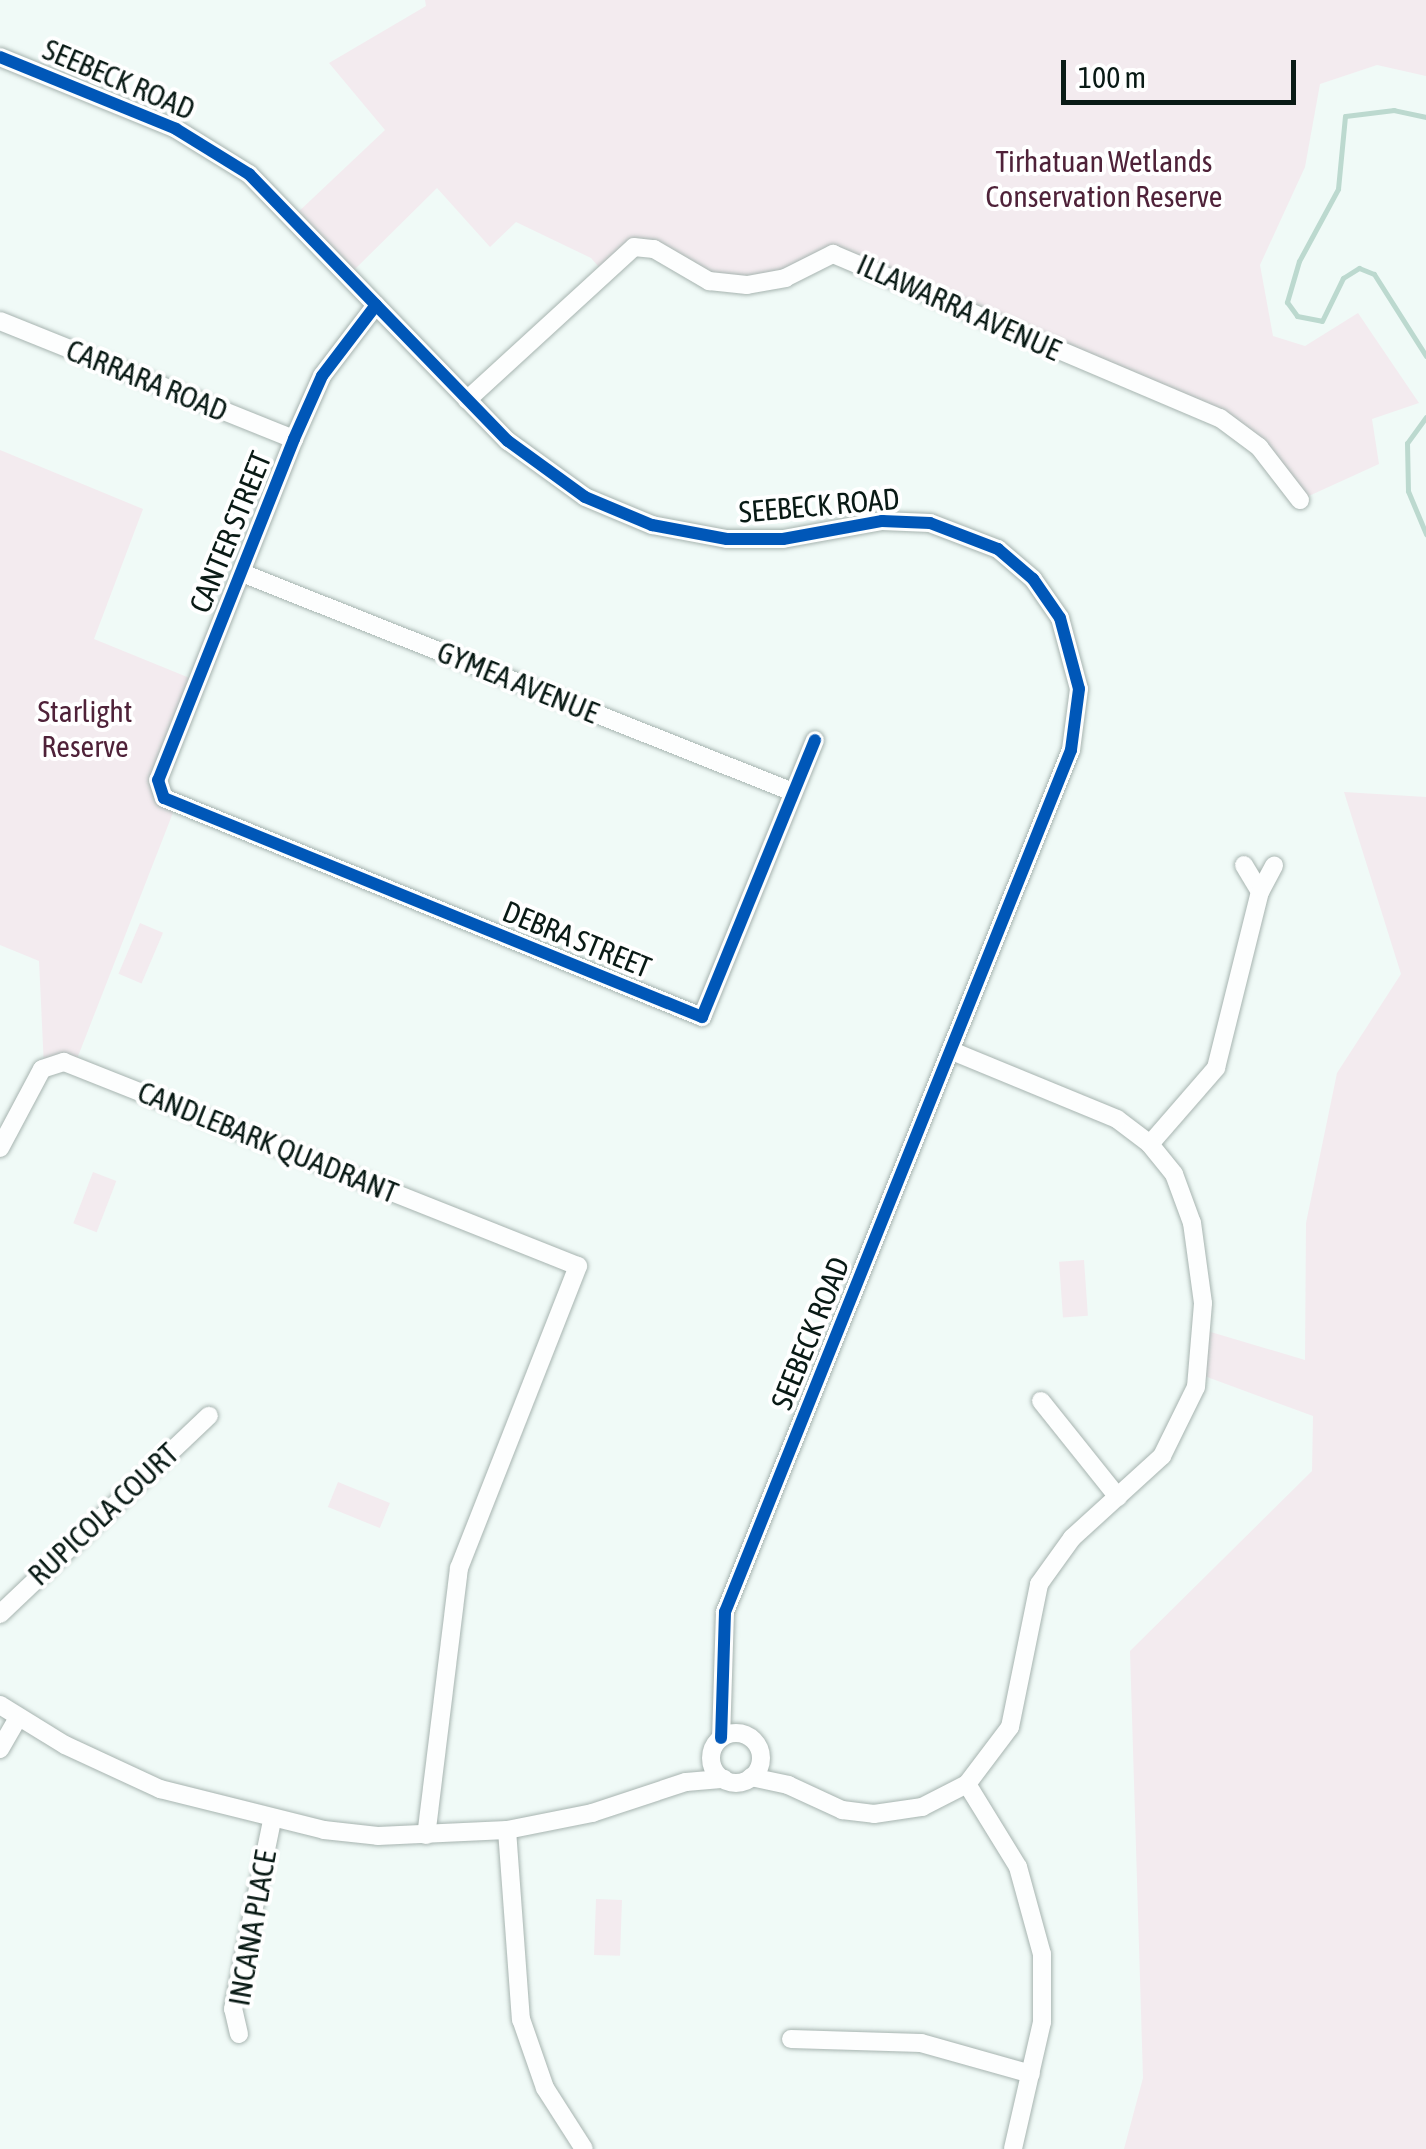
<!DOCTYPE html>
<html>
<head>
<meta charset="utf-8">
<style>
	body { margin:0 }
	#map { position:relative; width:1426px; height:2149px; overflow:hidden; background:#f0faf7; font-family:"Asap Condensed",sans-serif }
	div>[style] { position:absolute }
	.green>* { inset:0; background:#f3ebef; transform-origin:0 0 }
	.stream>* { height:5px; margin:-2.5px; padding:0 2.5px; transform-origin:2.5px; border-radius:2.5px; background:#bcd9cf }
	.roads { filter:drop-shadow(0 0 2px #a7b4b0) drop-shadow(0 0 2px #a7b4b0) }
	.minor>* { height:18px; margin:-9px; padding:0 9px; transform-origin:9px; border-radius:9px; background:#fdfefe }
	.minor>.ring { margin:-9px; padding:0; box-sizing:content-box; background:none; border:18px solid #fdfefe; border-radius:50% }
	.cycleway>* { height:12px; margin:-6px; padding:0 6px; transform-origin:6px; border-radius:6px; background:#0057b8 }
	span { translate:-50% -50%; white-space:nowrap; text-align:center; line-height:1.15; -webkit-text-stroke:8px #fff; paint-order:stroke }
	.street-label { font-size:30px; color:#091a15 }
	.park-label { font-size:30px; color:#4f2239 }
	.scale { position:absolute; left:1061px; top:60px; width:235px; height:45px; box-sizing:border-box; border:5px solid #091a15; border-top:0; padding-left:12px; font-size:30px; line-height:35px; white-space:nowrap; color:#091a15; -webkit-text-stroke:8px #fff; paint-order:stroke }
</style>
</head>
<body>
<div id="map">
	<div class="green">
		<div style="clip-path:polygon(425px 0,1426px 0,1426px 76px,1377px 65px,1320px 84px,1305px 167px,1260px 265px,1273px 336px,1305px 346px,1358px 313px,1419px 403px,1372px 419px,1379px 464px,1300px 500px,1247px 436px,847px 258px,720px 284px,648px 247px,603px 272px,591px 258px,516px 222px,490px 247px,437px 188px,349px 275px,294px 216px,385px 130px,329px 63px,426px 6px)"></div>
		<div style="clip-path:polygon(0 450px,143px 509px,94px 639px,197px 681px,158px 780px,176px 805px,75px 1064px,44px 1067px,39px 961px,0 945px)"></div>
		<div style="clip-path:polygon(1344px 792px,1426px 797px,1426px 2149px,1124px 2149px,1143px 2078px,1130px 1651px,1312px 1471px,1313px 1416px,1199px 1374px,1204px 1330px,1305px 1360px,1306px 1223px,1337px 1073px,1401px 974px)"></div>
		<div style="left:140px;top:923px;width:25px;height:55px;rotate:23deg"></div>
		<div style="left:93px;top:1172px;width:25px;height:55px;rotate:21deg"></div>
		<div style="left:1084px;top:1260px;width:56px;height:25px;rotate:86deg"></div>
		<div style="left:338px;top:1482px;width:56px;height:27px;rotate:22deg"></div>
		<div style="left:596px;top:1899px;width:26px;height:56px;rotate:2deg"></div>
	</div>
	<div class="stream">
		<div style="left:1426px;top:117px;width:33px;rotate:-168deg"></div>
		<div style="left:1394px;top:110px;width:49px;rotate:173deg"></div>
		<div style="left:1345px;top:116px;width:73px;rotate:95.5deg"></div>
		<div style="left:1338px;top:189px;width:82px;rotate:118.4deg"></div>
		<div style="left:1299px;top:261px;width:43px;rotate:106.3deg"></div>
		<div style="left:1287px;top:302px;width:17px;rotate:54deg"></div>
		<div style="left:1297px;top:316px;width:25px;rotate:11deg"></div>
		<div style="left:1322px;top:321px;width:48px;rotate:-64deg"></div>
		<div style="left:1343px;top:278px;width:19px;rotate:-32deg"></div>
		<div style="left:1359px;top:268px;width:16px;rotate:22deg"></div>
		<div style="left:1374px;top:274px;width:97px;rotate:57.6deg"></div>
		<div style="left:1426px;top:417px;width:32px;rotate:126deg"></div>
		<div style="left:1407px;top:443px;width:48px;rotate:88.8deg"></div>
		<div style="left:1408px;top:491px;width:47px;rotate:67.3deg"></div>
	</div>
	<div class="roads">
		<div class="minor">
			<div style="left:0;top:57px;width:190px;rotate:22.2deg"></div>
			<div style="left:176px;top:129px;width:86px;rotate:31.7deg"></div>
			<div style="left:249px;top:174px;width:372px;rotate:45.9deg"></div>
			<div style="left:508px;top:441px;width:95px;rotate:36deg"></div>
			<div style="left:585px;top:497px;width:73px;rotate:22.7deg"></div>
			<div style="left:652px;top:525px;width:76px;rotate:10.6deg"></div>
			<div style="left:727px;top:539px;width:56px"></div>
			<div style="left:783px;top:539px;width:101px;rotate:-10.3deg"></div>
			<div style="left:882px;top:521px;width:48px;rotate:2.4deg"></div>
			<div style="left:930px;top:523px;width:73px;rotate:20.9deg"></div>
			<div style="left:998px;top:549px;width:46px;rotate:40.6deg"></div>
			<div style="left:1033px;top:579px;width:47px;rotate:55.3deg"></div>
			<div style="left:1060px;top:618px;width:73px;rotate:75deg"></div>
			<div style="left:1079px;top:689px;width:62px;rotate:97.5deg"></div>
			<div style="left:1071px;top:750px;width:929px;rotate:111.87deg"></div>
			<div style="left:725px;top:1612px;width:126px;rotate:91.8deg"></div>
			<div style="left:376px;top:305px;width:89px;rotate:127.3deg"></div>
			<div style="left:322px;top:376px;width:69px;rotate:114deg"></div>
			<div style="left:294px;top:439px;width:367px;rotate:111.7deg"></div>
			<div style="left:158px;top:780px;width:19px;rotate:72deg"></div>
			<div style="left:164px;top:798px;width:581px;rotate:22.15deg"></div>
			<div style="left:702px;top:1017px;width:299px;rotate:-67.8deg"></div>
			<div style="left:0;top:321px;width:317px;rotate:21.9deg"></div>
			<div style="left:467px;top:400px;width:226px;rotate:-42.5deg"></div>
			<div style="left:634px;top:247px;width:20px;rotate:6deg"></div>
			<div style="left:654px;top:249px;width:64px;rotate:30.2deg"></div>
			<div style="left:709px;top:281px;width:38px;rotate:6deg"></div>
			<div style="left:747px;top:285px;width:39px;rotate:-10deg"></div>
			<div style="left:785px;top:278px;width:54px;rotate:-26.6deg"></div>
			<div style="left:833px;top:254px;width:420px;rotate:23deg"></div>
			<div style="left:1220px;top:418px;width:49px;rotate:36.6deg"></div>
			<div style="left:1259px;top:447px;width:67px;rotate:52.3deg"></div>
			<div style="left:242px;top:573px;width:593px;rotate:21.68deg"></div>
			<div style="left:1244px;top:865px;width:31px;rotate:59deg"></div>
			<div style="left:1150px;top:1144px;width:101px;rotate:-49deg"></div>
			<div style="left:1216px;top:1068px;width:181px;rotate:-76deg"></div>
			<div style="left:1260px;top:892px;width:30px;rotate:-62deg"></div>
			<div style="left:0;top:1148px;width:89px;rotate:-62deg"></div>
			<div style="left:42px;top:1069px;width:23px;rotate:-18deg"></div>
			<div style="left:64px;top:1062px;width:553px;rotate:21.65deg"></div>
			<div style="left:578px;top:1266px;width:325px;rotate:111.5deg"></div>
			<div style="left:459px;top:1568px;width:269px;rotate:97deg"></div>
			<div style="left:1041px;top:1401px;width:123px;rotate:51.3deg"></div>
			<div style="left:0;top:1614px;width:288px;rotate:-43.5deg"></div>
			<div style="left:0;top:1705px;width:76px;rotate:31.6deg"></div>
			<div style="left:65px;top:1745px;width:105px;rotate:24.9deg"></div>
			<div style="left:160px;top:1789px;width:169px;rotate:14deg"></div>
			<div style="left:324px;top:1830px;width:54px;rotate:6.3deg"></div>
			<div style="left:378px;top:1836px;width:129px;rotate:-2.7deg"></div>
			<div style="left:507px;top:1830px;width:87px;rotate:-11.3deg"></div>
			<div style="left:592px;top:1813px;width:99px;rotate:-18.3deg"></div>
			<div style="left:686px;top:1782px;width:38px;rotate:-5deg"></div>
			<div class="ring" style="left:711px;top:1733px;width:32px;height:32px"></div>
			<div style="left:0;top:1749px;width:36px;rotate:-60deg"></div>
			<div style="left:751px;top:1777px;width:38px;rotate:12deg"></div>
			<div style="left:788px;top:1785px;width:60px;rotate:24.8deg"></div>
			<div style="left:842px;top:1810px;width:32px;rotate:7deg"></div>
			<div style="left:874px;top:1814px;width:49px;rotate:-8.3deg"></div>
			<div style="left:922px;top:1807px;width:51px;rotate:-27.1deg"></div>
			<div style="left:967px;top:1784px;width:71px;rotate:-53deg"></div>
			<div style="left:1010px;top:1727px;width:146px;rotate:-78.5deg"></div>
			<div style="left:1039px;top:1584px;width:57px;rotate:-54.3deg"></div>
			<div style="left:1072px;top:1538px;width:122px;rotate:-42.3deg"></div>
			<div style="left:1162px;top:1456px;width:77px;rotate:-63.8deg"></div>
			<div style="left:1196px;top:1387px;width:84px;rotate:-85.2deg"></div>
			<div style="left:1203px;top:1303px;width:81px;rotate:-97.8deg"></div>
			<div style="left:1192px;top:1223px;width:52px;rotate:-110.2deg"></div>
			<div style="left:1174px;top:1174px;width:38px;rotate:-129deg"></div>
			<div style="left:1150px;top:1144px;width:41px;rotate:-142.9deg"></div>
			<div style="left:1117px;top:1119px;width:178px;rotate:-157.6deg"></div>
			<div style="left:967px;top:1784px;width:97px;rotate:58.4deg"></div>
			<div style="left:1018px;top:1867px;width:90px;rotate:74.6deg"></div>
			<div style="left:1042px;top:1954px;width:68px;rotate:90deg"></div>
			<div style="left:1042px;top:2022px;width:130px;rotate:102.9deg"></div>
			<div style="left:507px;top:1830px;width:190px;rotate:85.8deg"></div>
			<div style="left:521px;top:2019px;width:73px;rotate:70.8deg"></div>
			<div style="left:545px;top:2088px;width:72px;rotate:57.4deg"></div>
			<div style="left:239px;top:2034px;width:26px;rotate:-103deg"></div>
			<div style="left:233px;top:2009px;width:192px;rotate:-78.3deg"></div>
			<div style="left:791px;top:2039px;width:130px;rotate:1.8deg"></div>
			<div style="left:921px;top:2043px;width:114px;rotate:15.7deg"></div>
		</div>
	</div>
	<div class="cycleway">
		<div style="left:0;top:57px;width:190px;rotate:22.2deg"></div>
		<div style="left:176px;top:129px;width:86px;rotate:31.7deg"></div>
		<div style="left:249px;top:174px;width:372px;rotate:45.9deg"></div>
		<div style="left:508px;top:441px;width:95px;rotate:36deg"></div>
		<div style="left:585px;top:497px;width:73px;rotate:22.7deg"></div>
		<div style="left:652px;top:525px;width:76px;rotate:10.6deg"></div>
		<div style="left:727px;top:539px;width:56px"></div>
		<div style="left:783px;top:539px;width:101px;rotate:-10.3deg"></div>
		<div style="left:882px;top:521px;width:48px;rotate:2.4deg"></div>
		<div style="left:930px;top:523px;width:73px;rotate:20.9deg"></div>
		<div style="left:998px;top:549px;width:46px;rotate:40.6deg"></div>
		<div style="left:1033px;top:579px;width:47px;rotate:55.3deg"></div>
		<div style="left:1060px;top:618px;width:73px;rotate:75deg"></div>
		<div style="left:1079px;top:689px;width:62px;rotate:97.5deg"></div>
		<div style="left:1071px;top:750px;width:929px;rotate:111.87deg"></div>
		<div style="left:725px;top:1612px;width:126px;rotate:91.8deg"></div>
		<div style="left:376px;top:305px;width:89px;rotate:127.3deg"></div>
		<div style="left:322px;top:376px;width:69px;rotate:114deg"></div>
		<div style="left:294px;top:439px;width:367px;rotate:111.7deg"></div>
		<div style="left:158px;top:780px;width:19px;rotate:72deg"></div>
		<div style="left:164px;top:798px;width:581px;rotate:22.15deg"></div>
		<div style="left:702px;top:1017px;width:299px;rotate:-67.8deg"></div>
	</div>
	<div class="street-label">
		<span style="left:119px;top:79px;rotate:23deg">SEEBECK ROAD</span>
		<span style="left:959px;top:307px;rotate:24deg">ILLAWARRA AVENUE</span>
		<span style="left:147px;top:380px;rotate:22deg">CARRARA ROAD</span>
		<span style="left:819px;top:505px;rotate:-5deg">SEEBECK ROAD</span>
		<span style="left:230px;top:532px;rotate:-68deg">CANTER STREET</span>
		<span style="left:518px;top:682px;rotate:22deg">GYMEA AVENUE</span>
		<span style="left:577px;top:939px;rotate:22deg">DEBRA STREET</span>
		<span style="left:268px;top:1142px;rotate:22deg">CANDLEBARK QUADRANT</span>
		<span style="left:810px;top:1333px;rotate:-68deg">SEEBECK ROAD</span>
		<span style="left:103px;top:1514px;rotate:-43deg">RUPICOLA COURT</span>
		<span style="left:252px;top:1928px;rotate:-80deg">INCANA PLACE</span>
	</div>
	<div class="park-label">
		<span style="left:1104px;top:178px">Tirhatuan Wetlands<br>Conservation Reserve</span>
		<span style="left:85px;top:728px">Starlight<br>Reserve</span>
	</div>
	<div class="scale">100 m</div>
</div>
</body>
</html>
